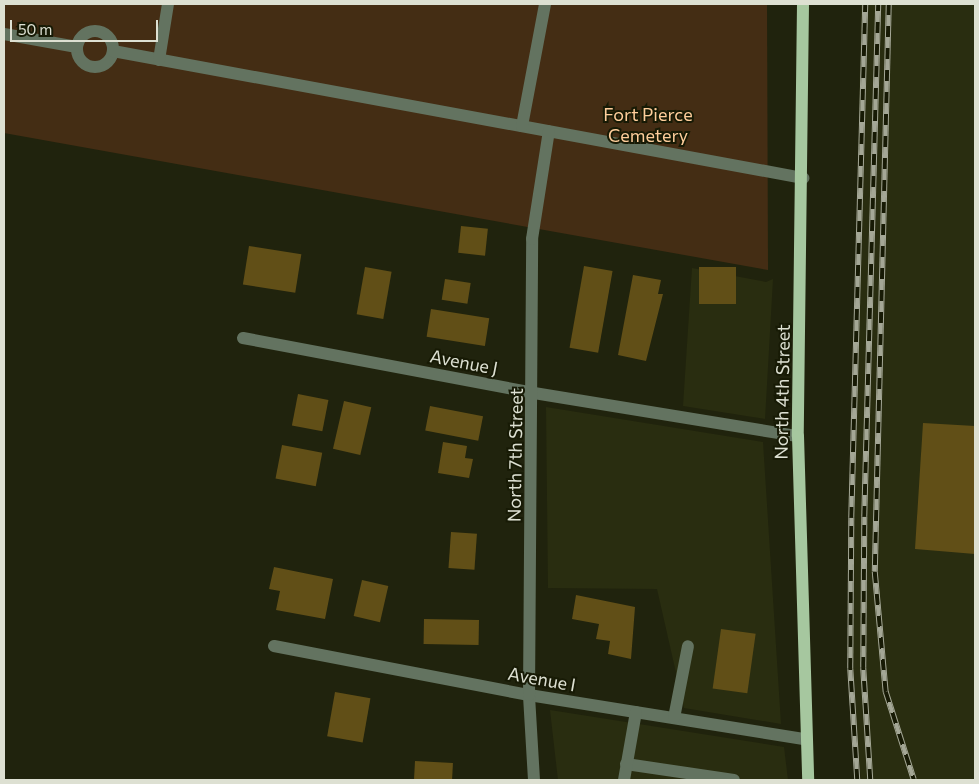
<!DOCTYPE html>
<html>
<head>
<meta charset="utf-8">
<style>
	body { margin:0 }
	#map { position:relative; width:979px; height:784px; overflow:hidden; background:#20230d; font-family:Commissioner,sans-serif }
	div>[style] { position:absolute }
	.built>* { inset:0; background:#292d10 }
	.green>* { inset:0; background:#442d14 }
	.building>* { inset:0; background:#614f17; transform-origin:0 0 }
	.minor>* { height:12px; margin:-6px; padding:0 6px; transform-origin:6px; border-radius:6px; background:#637360 }
	.minor>.ring { margin:-6px; padding:0; box-sizing:content-box; background:none; border:12px solid #637360; border-radius:50% }
	.major>* { height:12px; margin:-6px; padding:0 6px; transform-origin:6px; border-radius:6px; background:#a6c79f }
	.rail>* { height:5.5px; margin-top:-2.75px; transform-origin:0; background:repeating-linear-gradient(90deg,#171a05 0 11px,#a4a796 0 22px); box-sizing:border-box; border-block:1px solid #a4a796 }
	span { translate:-50% -50%; white-space:nowrap; text-align:center; line-height:1.15; -webkit-text-stroke:4px #171a05; paint-order:stroke }
	.park-label { font-size:18px; color:#fecd9b }
	.street-label { font-size:18px; color:#dde0d2 }
	.frame { position:absolute; inset:0; border:5px solid #dde0d2; pointer-events:none }
	.scale { position:absolute; left:10px; top:20px; width:148px; height:22px; box-sizing:border-box; border:2px solid #dde0d2; border-top:0; padding-left:6px; font-size:15px; line-height:18px; white-space:nowrap; color:#dde0d2; -webkit-text-stroke:4px #171a05; paint-order:stroke }
</style>
</head>
<body>
<div id="map">
	<div class="built">
		<div style="clip-path:polygon(861px 4px,975px 4px,975px 780px,861px 780px,850px 669px)"></div>
		<div style="clip-path:polygon(692px 268px,766px 282px,773px 279px,765px 419px,683px 406px)"></div>
		<div style="clip-path:polygon(546px 407px,763px 442px,781px 724px,684px 708px,657px 589px,548px 588px)"></div>
		<div style="clip-path:polygon(550px 710px,784px 747px,788px 780px,558px 780px)"></div>
	</div>
	<div class="green">
		<div style="clip-path:polygon(4px 4px,767px 4px,768px 270px,4px 133px)"></div>
	</div>
	<div class="building">
		<div style="left:461px;top:226px;width:27px;height:27px;rotate:6deg"></div>
		<div style="left:249px;top:246px;width:53px;height:39px;rotate:9deg"></div>
		<div style="left:584px;top:266px;width:29px;height:83px;rotate:10deg"></div>
		<div style="left:365px;top:267px;width:27px;height:48px;rotate:10deg"></div>
		<div style="left:699px;top:267px;width:37px;height:37px"></div>
		<div style="clip-path:polygon(633px 275px,661px 280px,658px 294px,663px 294px,646px 361px,618px 355px)"></div>
		<div style="left:445px;top:279px;width:26px;height:21px;rotate:9deg"></div>
		<div style="left:431px;top:309px;width:59px;height:28px;rotate:9deg"></div>
		<div style="left:298px;top:394px;width:31px;height:32px;rotate:11deg"></div>
		<div style="left:344px;top:401px;width:28px;height:49px;rotate:13deg"></div>
		<div style="left:430px;top:406px;width:54px;height:25px;rotate:11deg"></div>
		<div style="clip-path:polygon(923px 423px,975px 426px,975px 554px,915px 549px)"></div>
		<div style="clip-path:polygon(443px 442px,467px 446px,465px 458px,473px 459px,469px 478px,438px 473px)"></div>
		<div style="left:282px;top:445px;width:41px;height:34px;rotate:11deg"></div>
		<div style="left:451px;top:532px;width:26px;height:36px;rotate:4deg"></div>
		<div style="clip-path:polygon(274px 567px,333px 579px,325px 619px,276px 610px,280px 591px,269px 589px)"></div>
		<div style="left:362px;top:580px;width:27px;height:37px;rotate:13deg"></div>
		<div style="clip-path:polygon(576px 595px,635px 607px,631px 659px,608px 654px,610px 641px,596px 639px,599px 624px,572px 619px)"></div>
		<div style="left:424px;top:619px;width:55px;height:25px;rotate:1deg"></div>
		<div style="left:721px;top:629px;width:35px;height:60px;rotate:8deg"></div>
		<div style="left:335px;top:692px;width:36px;height:45px;rotate:10deg"></div>
		<div style="left:415px;top:761px;width:38px;height:19px;rotate:3deg"></div>
	</div>
	<div class="minor">
		<div class="ring" style="left:77px;top:31px;width:24px;height:24px"></div>
		<div style="left:4px;top:34px;width:74px;rotate:10.1deg"></div>
		<div style="left:113px;top:51px;width:702px;rotate:10.43deg"></div>
		<div style="left:159px;top:60px;width:57px;rotate:-80.9deg"></div>
		<div style="left:522px;top:126px;width:124px;rotate:-79.3deg"></div>
		<div style="left:243px;top:338px;width:296px;rotate:10.7deg"></div>
		<div style="left:534px;top:393px;width:267px;rotate:9.3deg"></div>
		<div style="left:274px;top:646px;width:260px;rotate:10.9deg"></div>
		<div style="left:529px;top:695px;width:278px;rotate:9.1deg"></div>
		<div style="left:674px;top:718px;width:73px;rotate:-79deg"></div>
		<div style="left:626px;top:764px;width:109px;rotate:8.4deg"></div>
		<div style="left:534px;top:780px;width:85px;rotate:-93.4deg"></div>
		<div style="left:529px;top:695px;width:456px;rotate:-89.6deg"></div>
		<div style="left:532px;top:239px;width:109px;rotate:-81.1deg"></div>
		<div style="left:624px;top:780px;width:69px;rotate:-80deg"></div>
	</div>
	<div class="major">
		<div style="left:803px;top:4px;width:432px;rotate:90.7deg"></div>
		<div style="left:798px;top:436px;width:344px;rotate:88.3deg"></div>
	</div>
	<div class="rail">
		<div style="left:889px;top:4px;width:568px;rotate:91.41deg"></div>
		<div style="left:875px;top:572px;width:121px;rotate:84.8deg"></div>
		<div style="left:886px;top:692px;width:92px;rotate:72.3deg"></div>
		<div style="left:857px;top:780px;width:111px;rotate:-93.6deg"></div>
		<div style="left:850px;top:669px;width:151px;rotate:-89.6deg"></div>
		<div style="left:851px;top:518px;width:514px;rotate:-88.44deg"></div>
		<div style="left:870px;top:780px;width:112px;rotate:-93.6deg"></div>
		<div style="left:863px;top:668px;width:151px;rotate:-89.6deg"></div>
		<div style="left:864px;top:517px;width:513px;rotate:-88.44deg"></div>
	</div>
	<div class="park-label">
		<span style="left:648px;top:125px">Fort Pierce<br>Cemetery</span>
	</div>
	<div class="street-label">
		<span style="left:464px;top:362px;rotate:11deg">Avenue J</span>
		<span style="left:782px;top:392px;rotate:-89deg">North 4th Street</span>
		<span style="left:515px;top:455px;rotate:-89deg">North 7th Street</span>
		<span style="left:542px;top:679px;rotate:10deg">Avenue I</span>
	</div>
	<div class="frame"></div>
	<div class="scale">50 m</div>
</div>
</body>
</html>
